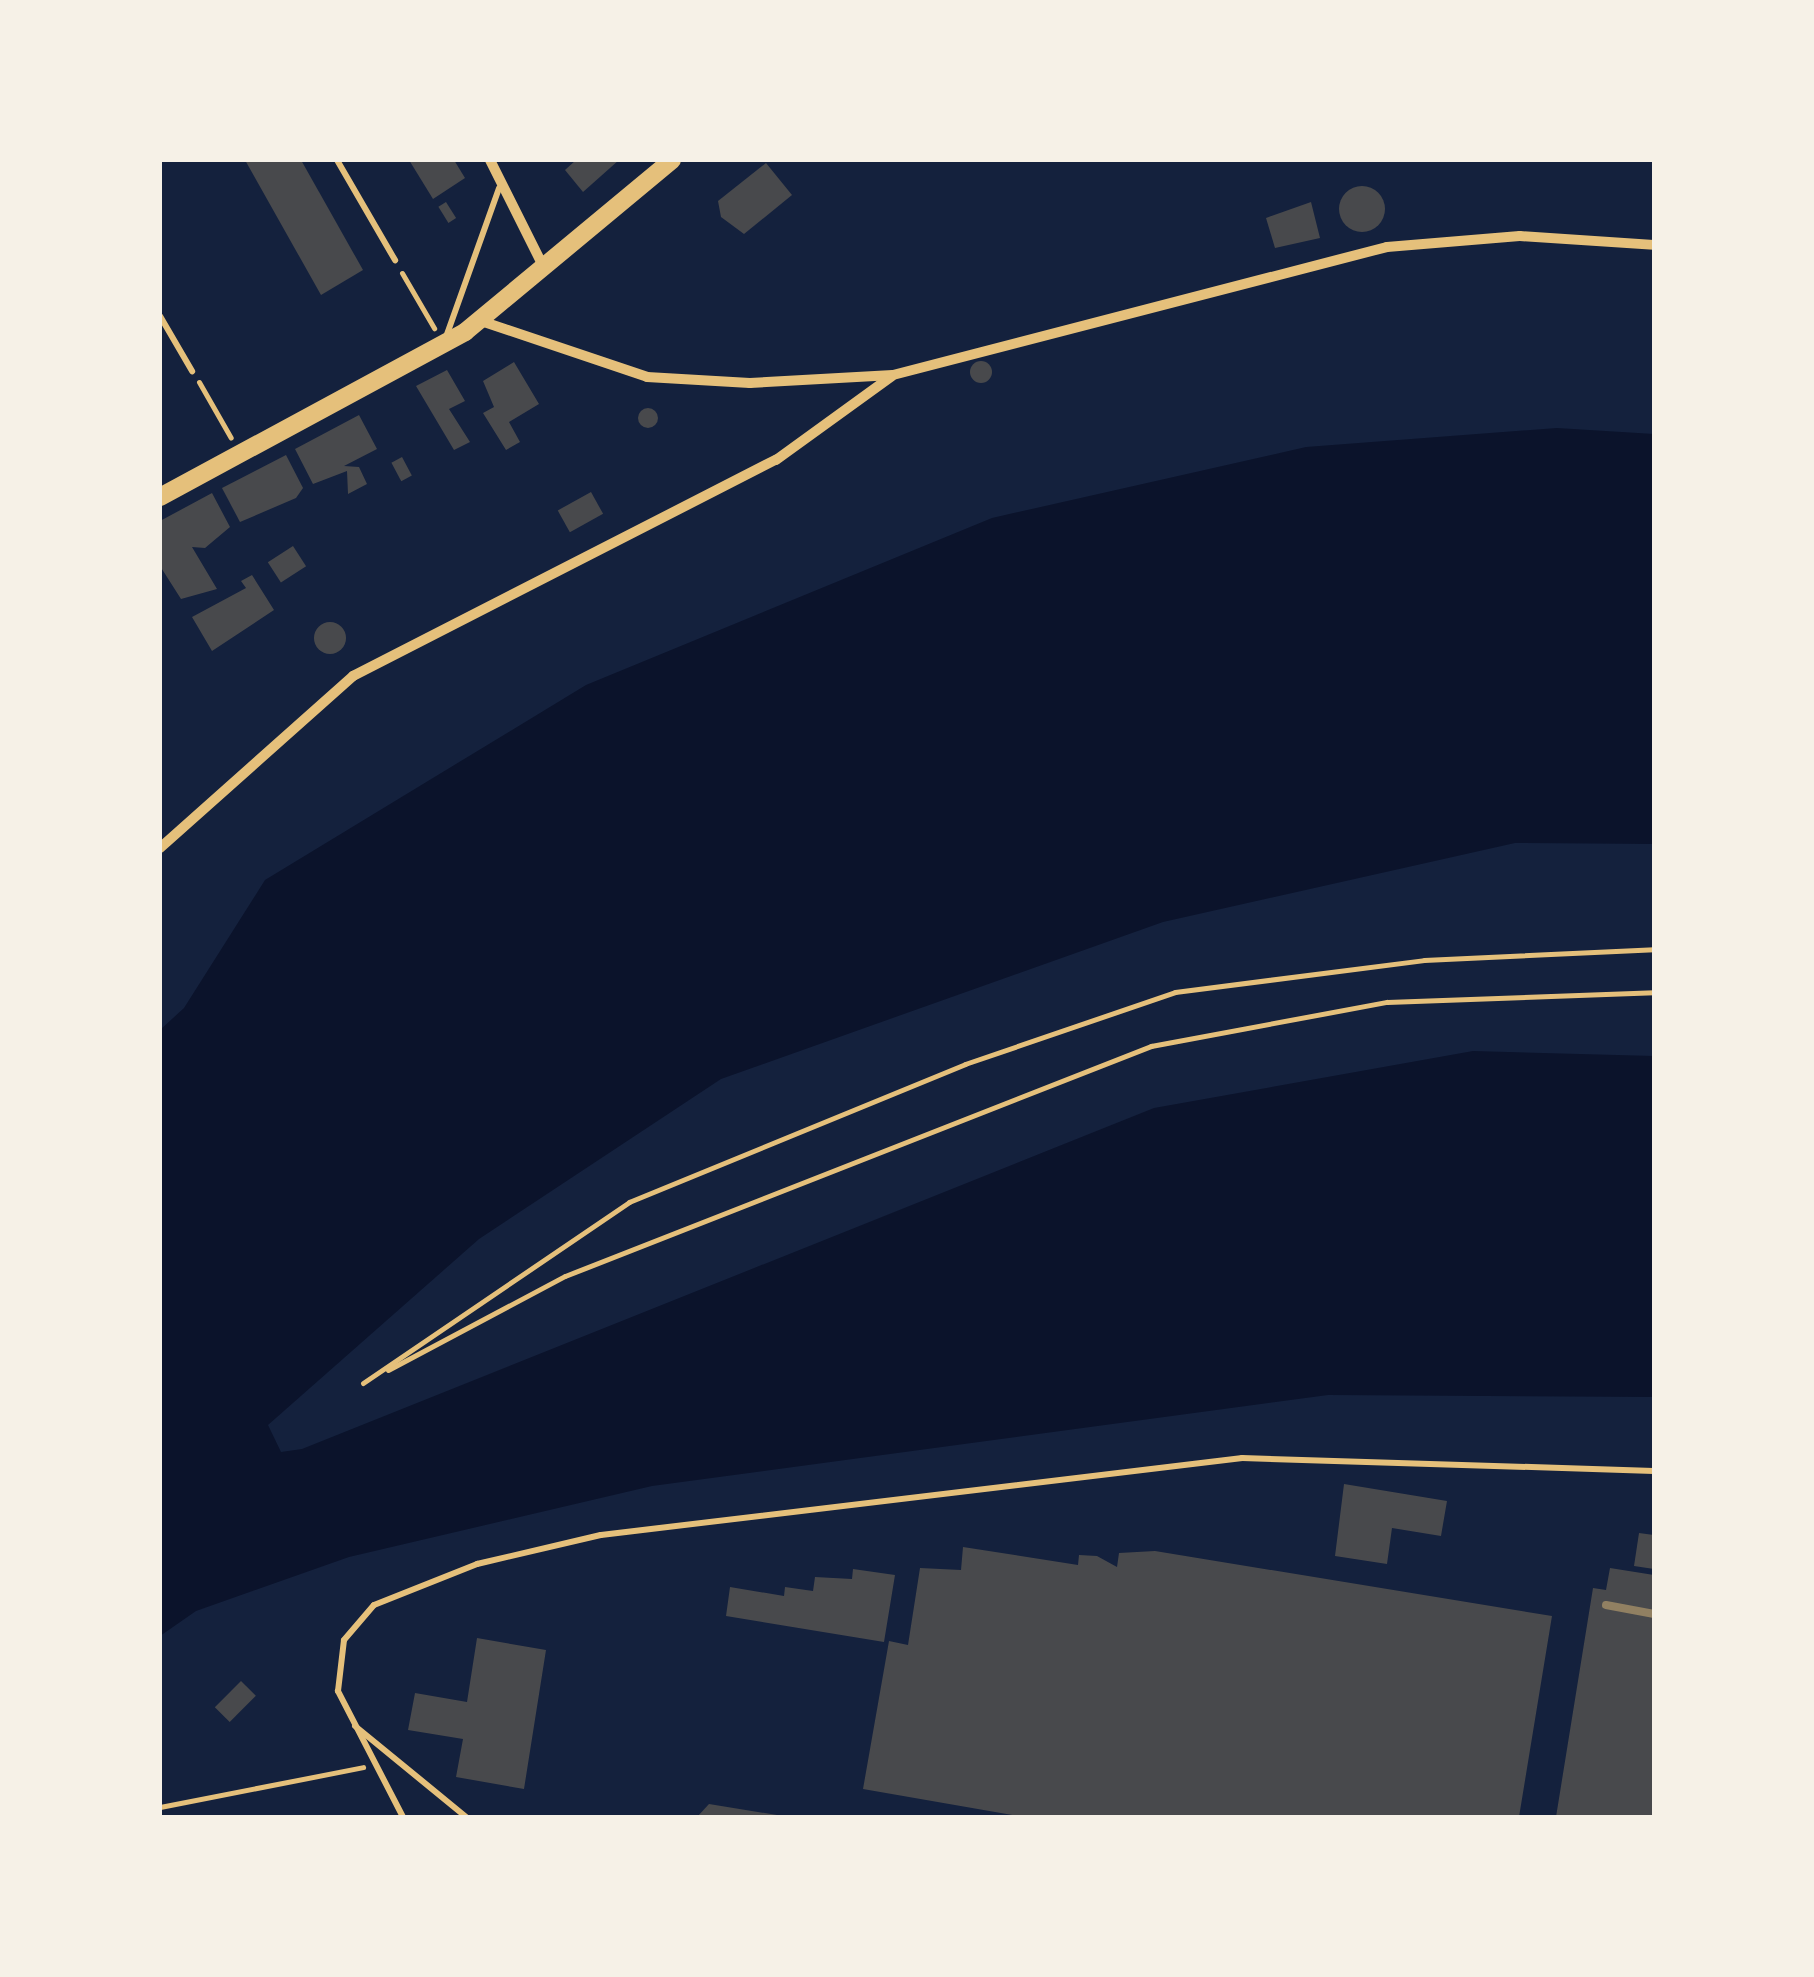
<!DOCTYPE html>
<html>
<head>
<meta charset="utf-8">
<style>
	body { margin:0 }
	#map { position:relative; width:1814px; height:1977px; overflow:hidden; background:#14213d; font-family:"Asap Condensed",sans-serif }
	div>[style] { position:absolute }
	.water>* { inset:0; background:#0b132b }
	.building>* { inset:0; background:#48494c; transform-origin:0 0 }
	.round { border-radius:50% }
	.path>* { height:5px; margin:-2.5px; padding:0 2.5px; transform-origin:2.5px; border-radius:2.5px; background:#e5c07b }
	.service>* { height:6px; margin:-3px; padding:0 3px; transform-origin:3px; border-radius:3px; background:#e5c07b }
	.minor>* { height:10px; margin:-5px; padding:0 5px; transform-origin:5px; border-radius:5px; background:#e5c07b }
	.secondary>* { height:18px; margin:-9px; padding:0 9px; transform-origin:9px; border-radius:9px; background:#e5c07b }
	.rail>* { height:8px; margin:-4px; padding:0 4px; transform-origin:4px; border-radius:4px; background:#918062 }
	span { translate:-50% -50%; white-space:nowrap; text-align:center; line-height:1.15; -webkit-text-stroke:10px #f6f1e7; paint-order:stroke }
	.frame { position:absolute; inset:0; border:162px solid #f6f1e7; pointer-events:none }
</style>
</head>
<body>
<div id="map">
	<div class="water">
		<div style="clip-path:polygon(1557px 428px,1654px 434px,1654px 844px,1515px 843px,1163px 922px,721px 1079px,479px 1239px,268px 1425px,281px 1452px,302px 1449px,1154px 1108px,1473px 1051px,1654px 1056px,1654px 1397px,1328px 1395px,652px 1486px,349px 1557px,196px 1611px,160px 1636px,160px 1030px,184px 1008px,265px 880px,586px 685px,992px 518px,1306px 447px)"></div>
	</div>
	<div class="building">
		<div style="clip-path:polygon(245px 160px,301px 160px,363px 270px,321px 295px)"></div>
		<div style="clip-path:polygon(409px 160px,454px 160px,465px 178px,433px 199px)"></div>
		<div style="clip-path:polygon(576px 160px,619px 160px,583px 192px,565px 170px)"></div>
		<div style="clip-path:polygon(766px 163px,792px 195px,744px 234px,721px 217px,718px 201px)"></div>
		<div class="round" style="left:1339px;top:186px;width:46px;height:46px"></div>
		<div style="left:446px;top:202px;width:19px;height:9px;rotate:58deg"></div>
		<div style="clip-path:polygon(1311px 202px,1320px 238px,1275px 248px,1266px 218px)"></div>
		<div class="round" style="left:970px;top:361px;width:22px;height:22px"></div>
		<div style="clip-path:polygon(514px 362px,539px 404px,509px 422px,520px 442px,506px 450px,483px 413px,494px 407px,483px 381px)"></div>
		<div style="clip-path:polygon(447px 370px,465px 401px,449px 409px,470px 442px,454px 450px,416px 386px)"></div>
		<div class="round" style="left:638px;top:408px;width:20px;height:20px"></div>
		<div style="clip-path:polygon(359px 415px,377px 449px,344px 466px,359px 467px,367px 484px,348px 494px,347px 471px,313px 484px,295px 449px)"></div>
		<div style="clip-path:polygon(286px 455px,303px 488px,296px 498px,240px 522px,222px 488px)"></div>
		<div style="left:402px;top:457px;width:21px;height:12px;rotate:62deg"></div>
		<div style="left:591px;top:492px;width:25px;height:38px;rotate:61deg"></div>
		<div style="clip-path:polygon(212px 493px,230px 527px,205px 548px,192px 547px,217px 589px,181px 599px,160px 566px,160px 521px)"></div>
		<div style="left:293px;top:546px;width:24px;height:30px;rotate:57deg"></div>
		<div style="clip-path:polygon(252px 575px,274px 610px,212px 651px,192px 617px,246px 588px,241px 581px)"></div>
		<div class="round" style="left:314px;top:622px;width:32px;height:32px"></div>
		<div style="clip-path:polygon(1344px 1484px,1447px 1501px,1441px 1536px,1392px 1528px,1387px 1564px,1335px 1556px)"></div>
		<div style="clip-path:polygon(1639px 1533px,1654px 1535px,1654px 1569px,1634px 1566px)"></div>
		<div style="clip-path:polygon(963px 1547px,1078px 1565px,1079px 1555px,1097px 1556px,1117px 1567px,1119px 1553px,1155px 1551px,1552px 1616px,1519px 1817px,1024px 1817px,863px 1789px,889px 1641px,908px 1645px,920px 1568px,961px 1570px)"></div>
		<div style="clip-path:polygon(1610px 1568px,1654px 1575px,1654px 1817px,1556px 1817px,1593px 1588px,1606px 1590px)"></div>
		<div style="clip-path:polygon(853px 1569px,895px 1575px,884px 1642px,726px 1616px,730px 1587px,784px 1596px,785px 1587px,813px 1591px,815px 1577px,852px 1579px)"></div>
		<div style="clip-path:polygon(477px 1638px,546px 1650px,524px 1789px,456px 1777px,463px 1739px,408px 1730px,415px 1693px,467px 1702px)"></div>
		<div style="left:241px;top:1681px;width:21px;height:37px;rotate:45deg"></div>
		<div style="clip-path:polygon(709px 1804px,777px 1815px,776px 1817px,697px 1817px)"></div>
	</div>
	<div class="path">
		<div style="left:402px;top:273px;width:64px;rotate:59.8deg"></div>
		<div style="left:199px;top:382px;width:64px;rotate:60.3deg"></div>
		<div style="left:388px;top:1370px;width:200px;rotate:-28deg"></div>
		<div style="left:565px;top:1276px;width:630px;rotate:-21.43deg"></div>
		<div style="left:1151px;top:1046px;width:240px;rotate:-10.6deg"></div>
		<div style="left:1387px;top:1002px;width:267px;rotate:-2.1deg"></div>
		<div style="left:363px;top:1383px;width:322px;rotate:-34.2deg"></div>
		<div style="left:629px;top:1202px;width:363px;rotate:-22.3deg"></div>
		<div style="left:965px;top:1064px;width:222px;rotate:-18.9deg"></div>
		<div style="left:1175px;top:992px;width:251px;rotate:-7.3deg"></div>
		<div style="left:1424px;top:960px;width:230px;rotate:-2.7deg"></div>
		<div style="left:160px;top:1807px;width:207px;rotate:-11.1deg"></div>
	</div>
	<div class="service">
		<div style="left:337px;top:160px;width:116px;rotate:59.9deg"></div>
		<div style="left:160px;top:316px;width:64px;rotate:59.8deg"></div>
		<div style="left:446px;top:337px;width:158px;rotate:-70.4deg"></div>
		<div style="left:355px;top:1726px;width:144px;rotate:39.3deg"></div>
		<div style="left:403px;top:1817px;width:142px;rotate:-117.3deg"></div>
		<div style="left:338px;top:1691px;width:51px;rotate:-83.3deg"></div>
		<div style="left:344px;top:1640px;width:46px;rotate:-49.4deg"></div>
		<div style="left:374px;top:1605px;width:111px;rotate:-21.7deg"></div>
		<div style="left:477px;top:1564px;width:127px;rotate:-13.2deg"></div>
		<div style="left:601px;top:1535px;width:646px;rotate:-6.85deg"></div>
		<div style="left:1242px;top:1458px;width:412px;rotate:1.8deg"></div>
	</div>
	<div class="minor">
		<div style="left:490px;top:160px;width:121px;rotate:63.4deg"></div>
		<div style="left:481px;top:321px;width:175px;rotate:18.6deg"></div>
		<div style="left:647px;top:377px;width:103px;rotate:3.3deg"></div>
		<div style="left:750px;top:383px;width:143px;rotate:-3.2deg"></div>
		<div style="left:893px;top:375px;width:510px;rotate:-14.53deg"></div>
		<div style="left:1387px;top:247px;width:133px;rotate:-4.7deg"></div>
		<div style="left:1520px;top:236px;width:134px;rotate:3.8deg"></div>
		<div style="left:160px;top:848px;width:259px;rotate:-41.7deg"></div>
		<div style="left:353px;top:676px;width:475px;rotate:-27.1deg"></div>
		<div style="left:776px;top:460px;width:143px;rotate:-35.9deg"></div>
	</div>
	<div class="secondary">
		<div style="left:160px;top:497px;width:347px;rotate:-28.4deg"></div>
		<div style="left:465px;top:332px;width:269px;rotate:-39.7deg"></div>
	</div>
	<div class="rail">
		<div style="left:1606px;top:1605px;width:49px;rotate:10.6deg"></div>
	</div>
	<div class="frame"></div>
</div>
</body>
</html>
